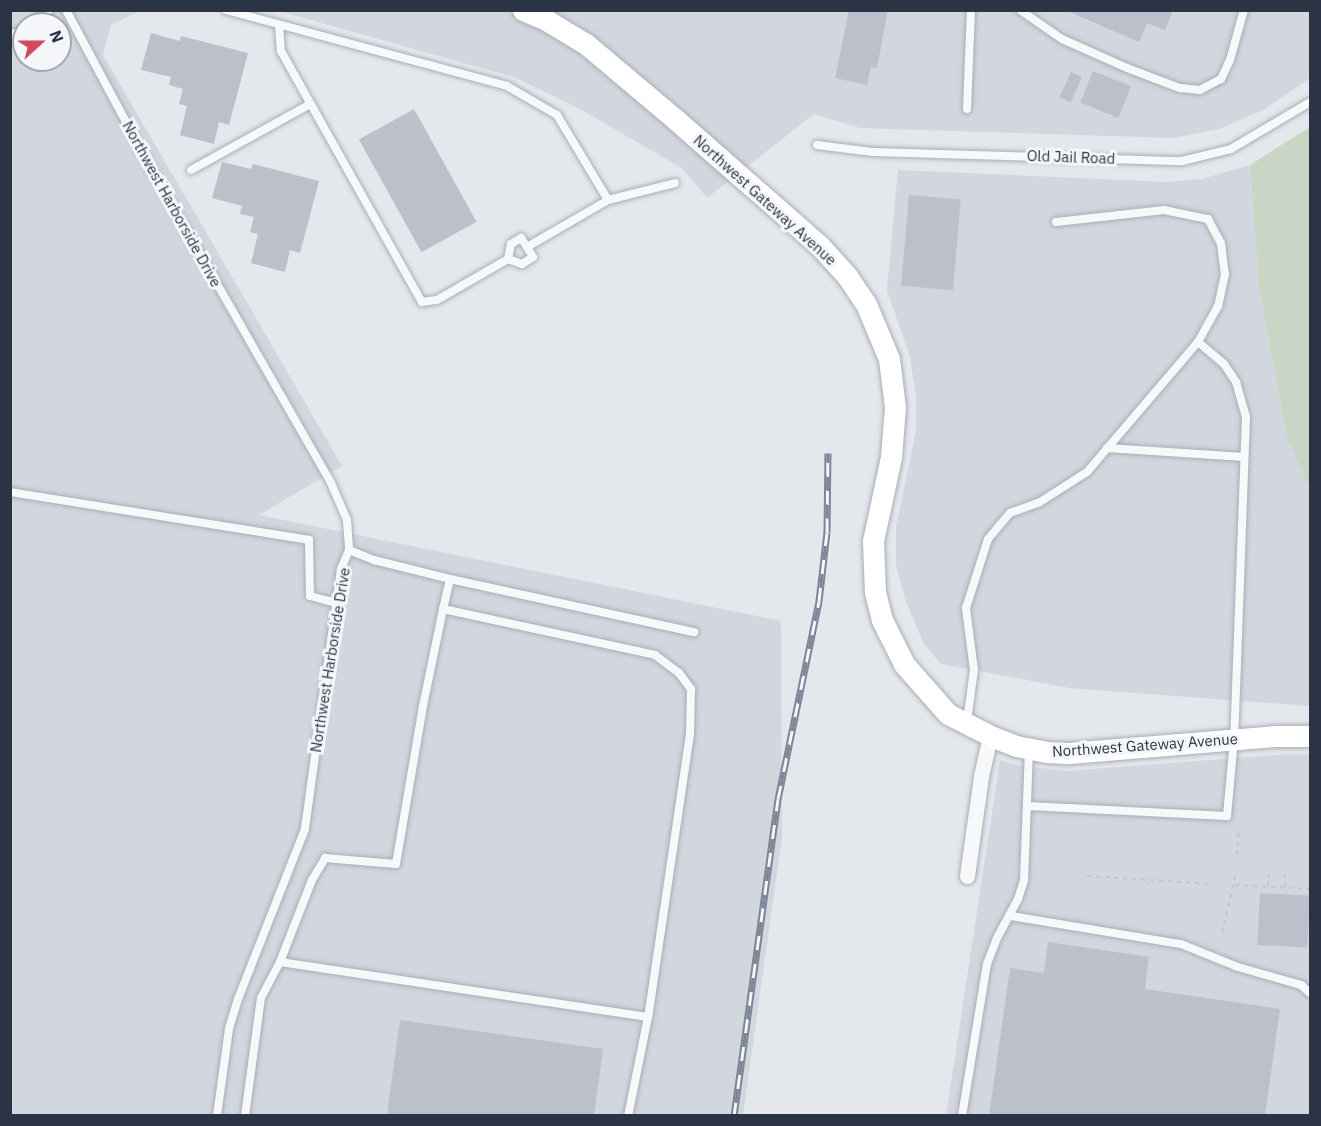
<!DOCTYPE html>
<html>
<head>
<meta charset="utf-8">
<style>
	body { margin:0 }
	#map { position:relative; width:1321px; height:1126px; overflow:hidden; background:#e4e7ec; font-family:"IBM Plex Sans",sans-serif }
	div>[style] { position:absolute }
	.built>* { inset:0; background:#d2d6de }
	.green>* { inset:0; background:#c9d6c5 }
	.building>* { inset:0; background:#bbc0ca; transform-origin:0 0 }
	.path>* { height:2px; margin-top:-1px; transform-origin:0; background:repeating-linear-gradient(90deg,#c2c5cb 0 4.5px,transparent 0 9px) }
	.roads { filter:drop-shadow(0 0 2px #a9aeb7) drop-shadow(0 0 2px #a9aeb7) }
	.lane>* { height:8px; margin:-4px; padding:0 4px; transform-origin:4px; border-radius:4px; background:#f7f8fa }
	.street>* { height:15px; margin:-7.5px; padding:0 7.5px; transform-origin:7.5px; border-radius:7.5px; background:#f7f8fa }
	.secondary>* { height:21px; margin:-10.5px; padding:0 10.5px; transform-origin:10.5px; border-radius:10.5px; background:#fff }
	.rail>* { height:7px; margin-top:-3.5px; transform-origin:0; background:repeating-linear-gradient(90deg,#f4f6f9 0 14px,#7d8696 0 28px); box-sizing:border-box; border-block:2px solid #7d8696 }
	span { translate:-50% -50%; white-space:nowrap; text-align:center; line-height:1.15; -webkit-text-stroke:6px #f4f6f9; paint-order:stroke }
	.street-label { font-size:15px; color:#2b3445 }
	.frame { position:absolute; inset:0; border:12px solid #2b3445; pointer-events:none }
	.north { position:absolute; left:12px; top:12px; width:60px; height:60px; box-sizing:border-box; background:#f4f6f9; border:2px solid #a4a8b1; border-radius:50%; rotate:69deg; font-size:16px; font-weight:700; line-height:24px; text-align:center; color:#2b3445 }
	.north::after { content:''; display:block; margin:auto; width:21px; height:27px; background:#d1495b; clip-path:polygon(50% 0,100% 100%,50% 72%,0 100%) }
</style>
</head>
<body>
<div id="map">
	<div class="built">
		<div style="clip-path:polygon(evenodd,10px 11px,139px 11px,111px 25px,103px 55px,342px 466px,259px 515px,781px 621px,782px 837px,743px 1115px,11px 1115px,10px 11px,24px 24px,60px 24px,60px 60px,24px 60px,24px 24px)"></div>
		<div style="clip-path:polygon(279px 11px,1310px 11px,1310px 78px,1265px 109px,1219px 129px,1173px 138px,860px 128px,814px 114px,707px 198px,682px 168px,576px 107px,514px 77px)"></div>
		<div style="clip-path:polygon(1250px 165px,1259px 288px,1287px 438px,1310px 490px,1310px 706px,1069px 688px,941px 664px,924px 644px,906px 602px,896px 566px,896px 527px,916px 431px,916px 397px,910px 357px,887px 290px,898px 170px,1166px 182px,1202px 179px)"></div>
		<div style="clip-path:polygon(1289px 754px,1310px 755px,1310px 1115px,946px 1116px,1000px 760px,1021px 766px,1067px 771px)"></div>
	</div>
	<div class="green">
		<div style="clip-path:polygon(1310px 127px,1310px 490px,1287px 438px,1259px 288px,1250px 165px)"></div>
	</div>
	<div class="building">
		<div style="clip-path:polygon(849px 10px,888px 10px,877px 68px,871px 67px,867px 85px,835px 78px)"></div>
		<div style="clip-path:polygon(1065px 10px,1173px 10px,1165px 30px,1147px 23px,1139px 42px)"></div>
		<div style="clip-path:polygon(151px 33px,180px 41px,181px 36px,248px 53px,229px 125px,219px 122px,214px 144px,180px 135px,187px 106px,179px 104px,183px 89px,169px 85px,171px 77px,141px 70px)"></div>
		<div style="left:1093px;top:71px;width:41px;height:34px;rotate:22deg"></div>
		<div style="left:1071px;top:72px;width:12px;height:28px;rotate:24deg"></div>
		<div style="left:414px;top:109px;width:129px;height:63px;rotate:61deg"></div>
		<div style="clip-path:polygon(222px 162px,251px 169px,253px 164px,319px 181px,300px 253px,290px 250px,285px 272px,251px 263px,258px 234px,250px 232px,254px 217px,240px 214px,242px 206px,212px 198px)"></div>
		<div style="left:909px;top:195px;width:52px;height:91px;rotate:5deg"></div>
		<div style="left:1260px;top:893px;width:50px;height:52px;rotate:3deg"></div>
		<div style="clip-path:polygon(1048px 942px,1149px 957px,1145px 989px,1280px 1009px,1265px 1116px,989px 1116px,1010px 968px,1044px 973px)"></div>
		<div style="clip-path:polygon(400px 1020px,603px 1049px,594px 1116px,387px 1114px)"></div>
	</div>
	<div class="path">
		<div style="left:1237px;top:855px;width:28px;rotate:-86deg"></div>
		<div style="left:1087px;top:876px;width:126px;rotate:3.6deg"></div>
		<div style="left:1235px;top:885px;width:75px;rotate:3.1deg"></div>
		<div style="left:1268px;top:886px;width:12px;rotate:-85deg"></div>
		<div style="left:1285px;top:887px;width:12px;rotate:-90deg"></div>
		<div style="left:1222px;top:933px;width:62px;rotate:-76.9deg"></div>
	</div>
	<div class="roads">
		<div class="lane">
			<div style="left:66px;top:10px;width:184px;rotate:61.8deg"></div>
			<div style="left:153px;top:172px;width:358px;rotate:60.2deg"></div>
			<div style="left:331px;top:483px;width:40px;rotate:66.6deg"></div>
			<div style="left:347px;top:520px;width:30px;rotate:86deg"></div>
			<div style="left:349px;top:550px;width:21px;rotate:113deg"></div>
			<div style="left:341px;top:569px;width:262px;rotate:97.9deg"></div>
			<div style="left:305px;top:829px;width:183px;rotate:111.5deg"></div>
			<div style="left:238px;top:999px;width:31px;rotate:107deg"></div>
			<div style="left:229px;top:1029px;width:88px;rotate:97.9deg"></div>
			<div style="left:226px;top:10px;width:291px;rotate:15.1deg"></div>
			<div style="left:507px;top:86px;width:58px;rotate:30.1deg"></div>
			<div style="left:557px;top:115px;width:99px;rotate:59deg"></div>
			<div style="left:1020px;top:10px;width:51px;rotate:34.6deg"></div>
			<div style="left:1062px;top:39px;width:71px;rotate:24deg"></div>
			<div style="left:1127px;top:68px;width:57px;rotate:20.7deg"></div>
			<div style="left:1180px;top:88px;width:20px;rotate:6deg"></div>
			<div style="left:1200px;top:90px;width:24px;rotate:-28deg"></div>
			<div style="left:1221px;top:79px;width:21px;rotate:-65deg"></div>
			<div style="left:1230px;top:60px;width:52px;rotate:-74.4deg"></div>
			<div style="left:33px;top:24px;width:21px;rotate:-41deg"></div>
			<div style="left:279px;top:25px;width:26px;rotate:86deg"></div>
			<div style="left:281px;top:51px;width:288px;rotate:60.7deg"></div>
			<div style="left:422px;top:302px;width:15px;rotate:-8deg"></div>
			<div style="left:437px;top:300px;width:82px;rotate:-30deg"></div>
			<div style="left:508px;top:259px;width:15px;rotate:-79deg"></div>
			<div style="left:511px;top:244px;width:12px;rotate:-31deg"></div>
			<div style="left:521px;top:238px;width:11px;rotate:56deg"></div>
			<div style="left:527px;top:247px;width:94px;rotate:-30.1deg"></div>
			<div style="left:608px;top:200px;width:69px;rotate:-14.2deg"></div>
			<div style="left:10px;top:35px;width:15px;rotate:-20deg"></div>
			<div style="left:967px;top:109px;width:99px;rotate:-87.7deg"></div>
			<div style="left:817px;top:145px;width:56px;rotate:7.1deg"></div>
			<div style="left:873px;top:152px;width:309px;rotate:1.7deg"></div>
			<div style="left:1182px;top:161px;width:50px;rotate:-13.8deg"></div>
			<div style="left:1231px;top:149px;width:92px;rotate:-30.7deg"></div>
			<div style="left:191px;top:170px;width:136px;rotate:-29deg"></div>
			<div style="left:1056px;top:222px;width:109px;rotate:-6.3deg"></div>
			<div style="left:1164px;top:210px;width:45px;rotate:11.6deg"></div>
			<div style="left:1208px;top:219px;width:27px;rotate:62deg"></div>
			<div style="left:1221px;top:243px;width:31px;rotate:83deg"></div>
			<div style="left:1225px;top:274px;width:33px;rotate:102deg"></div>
			<div style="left:1218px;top:306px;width:41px;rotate:119.1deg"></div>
			<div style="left:508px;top:259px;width:15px;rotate:20deg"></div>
			<div style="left:522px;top:264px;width:13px;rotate:-32deg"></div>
			<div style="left:533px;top:257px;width:12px;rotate:-121deg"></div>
			<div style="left:1107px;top:448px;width:137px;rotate:3.8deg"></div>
			<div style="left:10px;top:492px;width:303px;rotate:9.1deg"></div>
			<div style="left:309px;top:540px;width:56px;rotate:89deg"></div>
			<div style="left:310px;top:596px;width:27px;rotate:15deg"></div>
			<div style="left:349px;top:550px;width:27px;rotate:22deg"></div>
			<div style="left:374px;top:560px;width:78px;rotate:14deg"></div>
			<div style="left:450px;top:579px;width:250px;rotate:12.3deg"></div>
			<div style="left:450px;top:579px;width:31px;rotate:103deg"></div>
			<div style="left:443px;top:609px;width:217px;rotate:12.2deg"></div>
			<div style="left:655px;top:655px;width:30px;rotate:37deg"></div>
			<div style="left:679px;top:673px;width:20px;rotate:53deg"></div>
			<div style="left:691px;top:689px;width:45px;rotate:91.3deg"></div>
			<div style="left:690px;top:734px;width:286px;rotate:98.4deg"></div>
			<div style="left:648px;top:1017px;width:101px;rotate:101.4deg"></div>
			<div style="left:967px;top:721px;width:51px;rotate:-82.2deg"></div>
			<div style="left:974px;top:670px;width:63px;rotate:-97.4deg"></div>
			<div style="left:966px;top:608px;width:72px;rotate:-72.3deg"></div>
			<div style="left:988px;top:539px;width:34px;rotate:-50deg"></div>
			<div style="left:1010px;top:513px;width:32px;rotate:-20deg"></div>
			<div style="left:1040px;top:502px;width:56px;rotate:-32.6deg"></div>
			<div style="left:1087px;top:472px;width:171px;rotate:-49.5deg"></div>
			<div style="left:1198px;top:342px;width:34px;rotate:40deg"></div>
			<div style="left:1224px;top:364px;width:22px;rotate:56deg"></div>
			<div style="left:1236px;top:382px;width:36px;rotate:74deg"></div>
			<div style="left:1246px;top:417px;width:322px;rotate:92.1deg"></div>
			<div style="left:1234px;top:739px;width:77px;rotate:95.2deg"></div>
			<div style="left:1227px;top:816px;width:200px;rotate:-177.1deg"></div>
			<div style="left:1011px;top:916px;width:172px;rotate:9.4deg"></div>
			<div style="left:1181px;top:944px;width:61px;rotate:22deg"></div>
			<div style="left:1238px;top:967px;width:66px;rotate:15.9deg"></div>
			<div style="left:1301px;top:985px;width:12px;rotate:42deg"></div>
			<div style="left:280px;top:962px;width:372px;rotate:8.5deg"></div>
			<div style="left:245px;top:1116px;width:119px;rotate:-82.3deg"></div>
			<div style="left:261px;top:998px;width:41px;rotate:-62.2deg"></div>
			<div style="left:280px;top:962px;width:88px;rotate:-68.7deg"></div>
			<div style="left:312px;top:880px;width:26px;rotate:-59deg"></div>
			<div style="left:325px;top:858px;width:71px;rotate:4.8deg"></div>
			<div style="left:396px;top:864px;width:160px;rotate:-80.3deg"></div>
			<div style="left:423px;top:706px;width:99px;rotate:-78.3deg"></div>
			<div style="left:962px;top:1116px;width:154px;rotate:-80.7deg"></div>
			<div style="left:987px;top:964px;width:28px;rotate:-69deg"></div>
			<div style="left:997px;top:938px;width:44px;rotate:-61.7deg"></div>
			<div style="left:1018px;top:899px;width:20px;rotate:-72deg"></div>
			<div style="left:1024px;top:880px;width:131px;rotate:-87.8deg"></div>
		</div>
		<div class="street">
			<div style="left:967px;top:876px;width:101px;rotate:-82deg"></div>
			<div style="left:981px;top:776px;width:41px;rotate:-77.3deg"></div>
		</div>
		<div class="secondary">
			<div style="left:523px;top:10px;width:25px;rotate:23deg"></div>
			<div style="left:546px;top:20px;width:47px;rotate:31deg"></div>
			<div style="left:586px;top:44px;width:116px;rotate:40.1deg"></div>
			<div style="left:675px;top:119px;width:191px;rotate:41.2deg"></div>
			<div style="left:819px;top:245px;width:42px;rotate:47.9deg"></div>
			<div style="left:847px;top:276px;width:34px;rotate:56deg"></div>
			<div style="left:866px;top:304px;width:60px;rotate:67.3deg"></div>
			<div style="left:889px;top:359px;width:48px;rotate:82.9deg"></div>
			<div style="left:895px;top:407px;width:50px;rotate:94.6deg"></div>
			<div style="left:891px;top:457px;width:86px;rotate:102.1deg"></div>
			<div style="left:873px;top:541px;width:51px;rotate:87.8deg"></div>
			<div style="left:875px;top:592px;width:29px;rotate:76deg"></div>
			<div style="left:882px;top:620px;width:49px;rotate:63.4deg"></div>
			<div style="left:904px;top:664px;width:67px;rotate:48.7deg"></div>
			<div style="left:948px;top:714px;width:51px;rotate:27.1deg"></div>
			<div style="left:993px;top:737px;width:25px;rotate:21deg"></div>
			<div style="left:1016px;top:746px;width:32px;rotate:11deg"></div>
			<div style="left:1047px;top:752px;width:22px;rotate:3deg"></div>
			<div style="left:1069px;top:753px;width:206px;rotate:-4.7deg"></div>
			<div style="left:1274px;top:736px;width:36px"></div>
		</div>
	</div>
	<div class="rail">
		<div style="left:734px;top:1116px;width:320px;rotate:-82.1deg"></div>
		<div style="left:778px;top:799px;width:202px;rotate:-78.3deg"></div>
		<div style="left:819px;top:601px;width:69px;rotate:-83.4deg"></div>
		<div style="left:827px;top:532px;width:79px;rotate:-89.3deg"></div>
	</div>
	<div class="street-label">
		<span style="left:1071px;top:157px;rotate:2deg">Old Jail Road</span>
		<span style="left:765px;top:200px;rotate:42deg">Northwest Gateway Avenue</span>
		<span style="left:172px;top:204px;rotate:61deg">Northwest Harborside Drive</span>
		<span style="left:330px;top:660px;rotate:-81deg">Northwest Harborside Drive</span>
		<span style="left:1145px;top:745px;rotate:-4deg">Northwest Gateway Avenue</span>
	</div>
	<div class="frame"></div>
	<div class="north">N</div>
</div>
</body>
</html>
